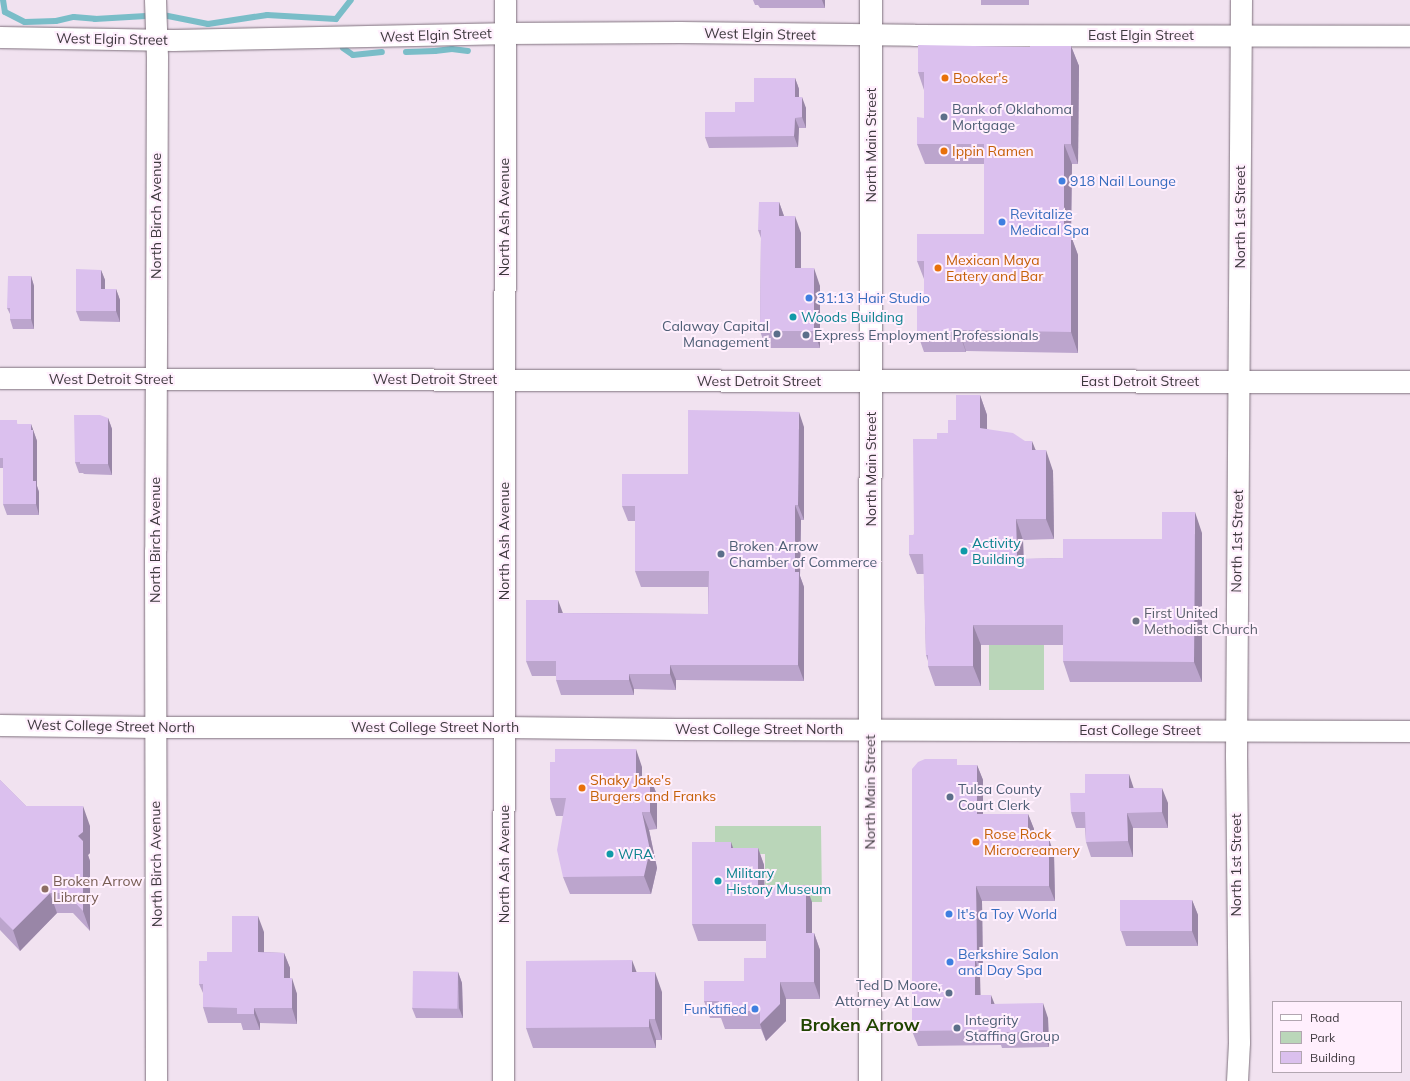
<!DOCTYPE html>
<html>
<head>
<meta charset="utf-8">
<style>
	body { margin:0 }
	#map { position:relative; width:1410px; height:1081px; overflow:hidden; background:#f1e2f0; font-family:Mulish,sans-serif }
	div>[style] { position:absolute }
	.green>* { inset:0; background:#bad6b9; transform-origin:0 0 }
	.stream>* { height:6px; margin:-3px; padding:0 3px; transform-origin:3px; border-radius:3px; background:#7abdc8 }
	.roads { filter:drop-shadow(0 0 1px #7f717d) drop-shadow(0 0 1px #7f717d) }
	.minor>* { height:21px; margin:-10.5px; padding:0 10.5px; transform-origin:10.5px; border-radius:10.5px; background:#fff }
	.tertiary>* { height:22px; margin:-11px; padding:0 11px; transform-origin:11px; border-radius:11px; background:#fff }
	.secondary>* { height:22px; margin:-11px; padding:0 11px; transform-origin:11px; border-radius:11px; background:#fff }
	.wall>* { inset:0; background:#bca5cd; transform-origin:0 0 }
	.shaded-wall>* { inset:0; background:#9986a7 }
	.building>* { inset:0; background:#dbc0ee; transform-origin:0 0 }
	.dots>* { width:11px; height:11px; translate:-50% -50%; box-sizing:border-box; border:2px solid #ffeffd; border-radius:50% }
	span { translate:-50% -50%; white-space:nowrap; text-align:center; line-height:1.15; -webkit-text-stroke:4px #ffeffd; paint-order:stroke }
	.street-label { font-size:14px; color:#3e383e }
	.food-label { font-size:14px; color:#c56008 }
	.left { translate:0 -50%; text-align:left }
	.service-label { font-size:14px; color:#4e5e75 }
	.right { translate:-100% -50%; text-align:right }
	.shop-label { font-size:14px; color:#366cbe }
	.culture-label { font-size:14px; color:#0d838f }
	.worship-label { font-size:14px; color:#5b616d }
	.education-label { font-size:14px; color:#785e54 }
	.district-label { font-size:18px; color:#214400; font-weight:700 }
	.legend { position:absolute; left:1272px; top:1001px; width:130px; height:72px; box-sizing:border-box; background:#ffeffd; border:1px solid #b2a6b1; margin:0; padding:5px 7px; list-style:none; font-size:12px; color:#3e383e }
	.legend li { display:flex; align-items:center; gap:8px; height:20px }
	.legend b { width:20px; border:1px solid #b2a6b1 }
</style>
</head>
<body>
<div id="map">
	<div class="green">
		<div style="left:989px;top:645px;width:55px;height:45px"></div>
		<div style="clip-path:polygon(715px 826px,821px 826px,822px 902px,765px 902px,765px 854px,743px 854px,715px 859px)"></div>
	</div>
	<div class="stream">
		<div style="left:3px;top:0;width:12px;rotate:81deg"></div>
		<div style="left:5px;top:12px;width:22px;rotate:27deg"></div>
		<div style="left:25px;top:22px;width:31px;rotate:-2deg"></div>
		<div style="left:56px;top:21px;width:18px;rotate:-13deg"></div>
		<div style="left:74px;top:17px;width:21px;rotate:5deg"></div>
		<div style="left:95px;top:19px;width:68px;rotate:-3.4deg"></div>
		<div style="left:163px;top:15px;width:46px;rotate:11.3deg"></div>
		<div style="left:208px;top:24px;width:60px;rotate:-8.7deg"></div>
		<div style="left:267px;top:15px;width:69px;rotate:3.3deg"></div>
		<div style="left:336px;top:19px;width:24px;rotate:-52deg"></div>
		<div style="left:343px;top:48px;width:12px;rotate:35deg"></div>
		<div style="left:353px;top:55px;width:29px;rotate:-6deg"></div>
		<div style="left:406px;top:52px;width:29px;rotate:-2deg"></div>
		<div style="left:435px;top:51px;width:17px;rotate:-7deg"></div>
		<div style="left:452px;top:49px;width:16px;rotate:7deg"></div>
	</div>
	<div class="roads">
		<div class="minor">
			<div style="left:155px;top:0;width:56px;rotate:88deg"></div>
			<div style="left:157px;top:56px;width:494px;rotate:90.2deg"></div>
			<div style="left:155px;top:550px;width:531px;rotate:89.89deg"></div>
			<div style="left:0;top:37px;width:173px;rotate:1deg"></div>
			<div style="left:173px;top:40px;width:332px;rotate:-1.2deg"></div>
			<div style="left:505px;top:33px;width:175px;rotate:-0.3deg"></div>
			<div style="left:680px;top:32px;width:234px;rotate:0.7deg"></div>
			<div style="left:914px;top:35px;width:496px;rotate:0.1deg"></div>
			<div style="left:0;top:378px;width:871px;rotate:0.2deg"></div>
			<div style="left:0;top:725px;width:155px;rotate:0.7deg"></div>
			<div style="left:155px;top:727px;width:349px"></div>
			<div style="left:504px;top:727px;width:172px;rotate:0.7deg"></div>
			<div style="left:676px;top:729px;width:734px;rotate:0.16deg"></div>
			<div style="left:503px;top:1081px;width:1081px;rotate:-89.89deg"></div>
			<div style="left:1237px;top:1081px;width:39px;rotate:-87deg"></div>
			<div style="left:1239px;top:1042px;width:287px;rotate:-90.6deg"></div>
			<div style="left:1236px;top:755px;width:755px;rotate:-89.62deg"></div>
		</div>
		<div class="tertiary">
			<div style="left:871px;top:381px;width:539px;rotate:0.11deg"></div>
		</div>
		<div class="secondary">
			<div style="left:870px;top:1081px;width:1081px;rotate:-89.95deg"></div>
		</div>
	</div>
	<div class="wall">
		<div style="clip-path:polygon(753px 0,825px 0,825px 8px,760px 8px,758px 5px,755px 5px)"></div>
		<div style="left:981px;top:0;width:48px;height:5px"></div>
		<div style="clip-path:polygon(1071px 46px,1079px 66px,1078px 164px,1072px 164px,1071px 236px,1078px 255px,1078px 353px,966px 351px,966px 352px,924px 352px,917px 332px,924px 306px,924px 279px,917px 261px,984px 234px,984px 164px,925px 164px,917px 144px,924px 118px,924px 90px,918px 72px,1030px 47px)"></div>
		<div style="clip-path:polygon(795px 78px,799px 89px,799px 97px,806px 108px,806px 128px,799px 128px,798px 147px,709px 148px,705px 137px,735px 112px,754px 102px)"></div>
		<div style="clip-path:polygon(779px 202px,784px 216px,801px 233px,801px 268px,820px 286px,820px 348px,766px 348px,760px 331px,761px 238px,758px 230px)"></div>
		<div style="clip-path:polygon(101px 270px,105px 280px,105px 289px,116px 289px,120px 300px,120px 322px,80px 321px,76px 311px)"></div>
		<div style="clip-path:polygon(31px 276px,34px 286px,34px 329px,13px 329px,10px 319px,10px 314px,7px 308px)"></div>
		<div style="clip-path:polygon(980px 395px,987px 415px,987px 429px,1036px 450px,1053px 471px,1054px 539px,1023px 540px,1024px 559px,1063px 558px,1162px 539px,1202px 533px,1202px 682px,1070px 682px,1063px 661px,1063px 645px,981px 645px,981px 686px,935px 686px,928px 666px,928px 661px,926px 655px,924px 574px,917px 574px,909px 554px,937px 439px,948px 433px,956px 420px)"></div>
		<div style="clip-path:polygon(108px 418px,112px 429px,112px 475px,84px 474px,83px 473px,79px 473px,75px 462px)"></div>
		<div style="clip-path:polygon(0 420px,18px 424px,31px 424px,37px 441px,37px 486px,39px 492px,39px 515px,7px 515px,3px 504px,3px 468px,0 468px)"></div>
		<div style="clip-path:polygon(804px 427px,804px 520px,801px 520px,800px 576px,804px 587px,804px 681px,676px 680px,676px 690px,634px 689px,634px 695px,561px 695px,556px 680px,556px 676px,532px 676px,526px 661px,563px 613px,708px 614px,708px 587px,641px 587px,635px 571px,635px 521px,628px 521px,622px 506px,688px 474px)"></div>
		<div style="clip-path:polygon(959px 765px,977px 765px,983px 780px,983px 814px,1028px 814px,1034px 829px,1034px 839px,1054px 854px,1055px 901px,982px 901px,983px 975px,980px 975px,980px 995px,994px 1004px,1048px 1018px,1049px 1047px,1002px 1048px,1001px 1045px,918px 1046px,912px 1031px)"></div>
		<div style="clip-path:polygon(642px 767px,642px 777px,650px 777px,657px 795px,657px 829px,649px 830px,657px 868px,651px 894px,570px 894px,563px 877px,563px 816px,556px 816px,550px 798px)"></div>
		<div style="clip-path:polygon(0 780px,26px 806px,90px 826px,90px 853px,88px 855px,90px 861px,90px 931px,73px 913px,57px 913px,20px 951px,0 930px)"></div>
		<div style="clip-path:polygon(1134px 788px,1168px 803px,1168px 828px,1133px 828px,1133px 857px,1091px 857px,1086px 842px,1085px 828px,1076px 828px,1071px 812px,1085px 793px)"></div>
		<div style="clip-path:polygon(733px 848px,758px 848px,764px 865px,764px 885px,812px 902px,812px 933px,814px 933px,820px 950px,820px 999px,786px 999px,786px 1021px,766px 1041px,761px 1029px,725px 1029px,721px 1018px,710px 1018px,704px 1001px,744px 981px,766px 958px,766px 941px,698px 941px,692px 924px)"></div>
		<div style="clip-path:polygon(1192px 900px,1198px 915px,1198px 946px,1126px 946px,1121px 931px)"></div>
		<div style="clip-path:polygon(264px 932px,264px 952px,284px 953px,290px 968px,290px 978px,297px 994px,297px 1024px,260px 1023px,260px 1030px,243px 1030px,241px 1023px,208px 1023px,203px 1007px,203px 993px,199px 984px,207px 961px,232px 952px)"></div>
		<div style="clip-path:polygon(458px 972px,462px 983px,463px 1018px,416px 1018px,412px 1008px)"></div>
		<div style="clip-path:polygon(662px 992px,662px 1040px,656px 1040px,656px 1048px,533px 1048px,526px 1028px)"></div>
	</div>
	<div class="shaded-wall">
		<div style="clip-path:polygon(822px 0,825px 0,825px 8px)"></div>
		<div style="clip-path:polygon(1071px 46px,1079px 66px,1078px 164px,1071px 144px)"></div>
		<div style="clip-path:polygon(795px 78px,799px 89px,799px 108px,795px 97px)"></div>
		<div style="clip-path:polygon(802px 97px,806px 108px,806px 128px,802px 117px)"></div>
		<div style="clip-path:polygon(795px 118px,799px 128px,798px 147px,794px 136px)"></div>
		<div style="clip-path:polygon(1064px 144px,1072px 164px,1071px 236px,1078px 255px,1078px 353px,1071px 332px,1064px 235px)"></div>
		<div style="clip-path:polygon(779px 202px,785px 219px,779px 216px)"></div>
		<div style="clip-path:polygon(795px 216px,801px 233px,801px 286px,795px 268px)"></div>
		<div style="clip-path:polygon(814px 268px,820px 286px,820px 348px,814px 331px)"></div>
		<div style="clip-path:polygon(101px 270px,105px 280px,105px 300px,101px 289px)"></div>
		<div style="clip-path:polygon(31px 276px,34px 286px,34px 329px,31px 319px)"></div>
		<div style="clip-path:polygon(116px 289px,120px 300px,120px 322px,116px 311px)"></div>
		<div style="clip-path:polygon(959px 330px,966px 351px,966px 352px,959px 332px)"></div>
		<div style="clip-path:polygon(980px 395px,987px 415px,987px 449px,980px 428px)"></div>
		<div style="clip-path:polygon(799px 412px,804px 427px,804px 520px,798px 505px)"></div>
		<div style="clip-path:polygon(108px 418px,112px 429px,112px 475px,108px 464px)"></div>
		<div style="clip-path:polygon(31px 424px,37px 441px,37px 486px,39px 492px,39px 515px,36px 504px,33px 481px)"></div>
		<div style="clip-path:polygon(1032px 441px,1040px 461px,1032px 450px)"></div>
		<div style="clip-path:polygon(1046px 450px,1053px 471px,1054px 539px,1046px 519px)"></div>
		<div style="clip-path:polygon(795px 505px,801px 520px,800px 576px,804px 587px,804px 681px,798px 665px,795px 572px)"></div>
		<div style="clip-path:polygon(1195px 512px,1202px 533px,1202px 682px,1194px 662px)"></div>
		<div style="clip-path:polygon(1016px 519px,1023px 540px,1024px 579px,1017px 559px)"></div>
		<div style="clip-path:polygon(558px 600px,564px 616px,558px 613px)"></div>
		<div style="clip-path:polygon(973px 625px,981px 645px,981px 686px,973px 666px)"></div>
		<div style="clip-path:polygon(670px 665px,676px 680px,676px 690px,670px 674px)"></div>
		<div style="clip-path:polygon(629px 674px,634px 689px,634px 695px,629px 680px)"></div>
		<div style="clip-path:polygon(636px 749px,642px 767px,642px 795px,636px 777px)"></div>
		<div style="clip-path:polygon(977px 765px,983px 780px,983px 829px,977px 814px)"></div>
		<div style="clip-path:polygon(1129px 774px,1134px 789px,1129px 788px)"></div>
		<div style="clip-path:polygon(650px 777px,657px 795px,657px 829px,650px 812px)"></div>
		<div style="clip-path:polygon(1162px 788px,1168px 803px,1168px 828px,1162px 812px)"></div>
		<div style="clip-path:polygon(83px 806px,90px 826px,90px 853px,88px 855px,90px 861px,90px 931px,83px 911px,78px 836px)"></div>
		<div style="clip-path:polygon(642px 812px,649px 830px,657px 868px,651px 894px,644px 876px)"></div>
		<div style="clip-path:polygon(1127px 813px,1133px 828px,1133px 857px,1128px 841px)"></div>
		<div style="clip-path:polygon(1028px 814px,1034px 829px,1034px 855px,1028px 839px)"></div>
		<div style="clip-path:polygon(1049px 839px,1054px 854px,1055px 901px,1049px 886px)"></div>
		<div style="clip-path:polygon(731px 842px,737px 859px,731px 848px)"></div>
		<div style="clip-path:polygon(758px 848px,764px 865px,765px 902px,758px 885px)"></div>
		<div style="clip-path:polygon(806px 885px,812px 902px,812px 950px,806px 933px)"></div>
		<div style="clip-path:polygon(976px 886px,982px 901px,983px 975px,977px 959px)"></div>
		<div style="clip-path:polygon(50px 893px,57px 913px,20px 951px,13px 930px)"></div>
		<div style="clip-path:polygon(1192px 900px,1198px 915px,1198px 946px,1192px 931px)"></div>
		<div style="clip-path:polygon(258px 916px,264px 932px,264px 968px,258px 952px)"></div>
		<div style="clip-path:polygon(814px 933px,820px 950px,820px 999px,814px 982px)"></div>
		<div style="clip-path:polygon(284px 953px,290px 968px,290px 994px,284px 978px)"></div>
		<div style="clip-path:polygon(975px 959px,980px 975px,981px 1010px,975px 995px)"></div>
		<div style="clip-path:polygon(632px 960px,640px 981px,632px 972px)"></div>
		<div style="clip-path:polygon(458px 972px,462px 983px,463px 1018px,459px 1008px)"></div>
		<div style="clip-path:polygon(655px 972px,662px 992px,662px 1040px,655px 1019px)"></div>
		<div style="clip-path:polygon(292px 978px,297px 994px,297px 1024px,292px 1008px)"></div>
		<div style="clip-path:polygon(780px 982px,786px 999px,786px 1021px,766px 1041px,760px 1024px)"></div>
		<div style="clip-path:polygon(991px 995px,997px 1010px,991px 1004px)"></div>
		<div style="clip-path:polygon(1043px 1003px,1048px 1018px,1049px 1047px,1043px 1032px)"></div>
		<div style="clip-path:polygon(254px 1008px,260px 1023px,260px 1030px,254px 1014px)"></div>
		<div style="clip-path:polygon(649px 1019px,656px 1040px,656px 1048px,649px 1027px)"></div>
	</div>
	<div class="building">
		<div style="clip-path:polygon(918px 45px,1030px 47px,1030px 46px,1071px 46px,1071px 144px,1064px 144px,1064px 235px,1071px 235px,1071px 332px,959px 330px,959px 332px,917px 332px,917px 306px,924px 306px,924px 261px,917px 261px,917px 234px,984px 234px,984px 144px,917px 144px,917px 117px,924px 118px,924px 72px,918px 72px)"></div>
		<div style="clip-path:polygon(754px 78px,795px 78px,795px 97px,802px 97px,802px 117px,795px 118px,794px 136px,705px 137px,705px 112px,735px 112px,735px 102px,754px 102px)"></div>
		<div style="clip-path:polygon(759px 202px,779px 202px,779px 216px,795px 216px,795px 268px,814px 268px,814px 331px,760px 331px,761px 230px,758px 230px)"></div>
		<div style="clip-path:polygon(76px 269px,101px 270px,101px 289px,116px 289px,116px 311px,76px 311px)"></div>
		<div style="clip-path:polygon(8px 276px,31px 276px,31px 319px,10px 319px,10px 308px,7px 308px)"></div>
		<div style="clip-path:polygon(956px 395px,980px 395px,980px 428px,1013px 433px,1025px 441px,1032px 441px,1032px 450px,1046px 450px,1046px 519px,1016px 519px,1017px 559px,1063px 558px,1063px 539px,1162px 539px,1162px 512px,1195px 512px,1194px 662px,1063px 661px,1063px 625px,973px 625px,973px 666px,928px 666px,928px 655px,926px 655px,923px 554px,909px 554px,909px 535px,914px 535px,913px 439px,937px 439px,937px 433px,948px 433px,948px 420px,956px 420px)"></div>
		<div style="clip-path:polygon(688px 410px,799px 412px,798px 505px,795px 505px,795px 572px,799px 572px,798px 665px,670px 665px,670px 674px,629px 674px,629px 680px,556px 680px,556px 661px,526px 661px,526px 600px,558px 600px,558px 613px,708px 614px,709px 571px,635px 571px,635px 506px,622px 506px,622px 474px,688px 474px)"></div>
		<div style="clip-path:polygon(74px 415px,100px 415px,108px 418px,108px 464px,80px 464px,80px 462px,75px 462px)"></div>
		<div style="clip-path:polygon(0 420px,17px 420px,17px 424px,31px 424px,31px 430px,33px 430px,33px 481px,36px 481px,36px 504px,3px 504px,3px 458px,0 458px)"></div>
		<div style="clip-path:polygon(555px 749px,636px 749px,636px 777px,650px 777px,650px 812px,642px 812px,650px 850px,644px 876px,563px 877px,557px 850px,566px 798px,550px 798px,550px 762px,555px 762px)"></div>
		<div style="clip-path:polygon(925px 759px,957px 759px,957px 765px,977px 765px,977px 814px,1028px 814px,1028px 839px,1049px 839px,1049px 886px,976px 886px,977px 959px,975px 959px,975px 995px,991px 995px,991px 1004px,1043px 1003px,1043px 1032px,996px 1032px,996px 1030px,912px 1031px,912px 769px,918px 762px)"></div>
		<div style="clip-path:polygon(1085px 774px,1129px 774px,1129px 788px,1162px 788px,1162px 812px,1127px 813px,1128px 841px,1086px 842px,1085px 812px,1071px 812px,1070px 793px,1085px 793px)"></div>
		<div style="clip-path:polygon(0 780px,26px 806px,83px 806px,83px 832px,78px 836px,83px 841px,83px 911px,66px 893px,50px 893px,13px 930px,0 917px)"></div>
		<div style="clip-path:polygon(692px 842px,731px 842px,731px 848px,758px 848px,758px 885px,806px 885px,806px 933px,814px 933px,814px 982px,780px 982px,780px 1004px,760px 1024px,760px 1011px,719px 1011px,719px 1001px,704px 1001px,704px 981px,744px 981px,744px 958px,766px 958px,766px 924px,692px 924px)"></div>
		<div style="left:1120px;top:900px;width:72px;height:31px"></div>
		<div style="clip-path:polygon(232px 916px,258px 916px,258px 952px,284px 953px,284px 978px,292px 978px,292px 1008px,254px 1008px,254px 1014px,237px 1014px,237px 1008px,203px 1007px,203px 984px,199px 984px,199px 961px,207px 961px,207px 952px,232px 952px)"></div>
		<div style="clip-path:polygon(632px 960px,632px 972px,655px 972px,655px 1019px,649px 1019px,649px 1027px,526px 1028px,526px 961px)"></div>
		<div style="left:413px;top:971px;width:45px;height:37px;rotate:1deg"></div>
	</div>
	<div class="dots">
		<div style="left:945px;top:78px;background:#e8710a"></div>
		<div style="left:944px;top:117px;background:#5c6f8a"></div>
		<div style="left:944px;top:151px;background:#e8710a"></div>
		<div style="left:1062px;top:181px;background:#3f7fe0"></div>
		<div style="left:1002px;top:222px;background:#3f7fe0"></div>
		<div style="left:938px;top:268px;background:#e8710a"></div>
		<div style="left:809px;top:298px;background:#3f7fe0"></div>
		<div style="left:793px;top:317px;background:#0f9aa8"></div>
		<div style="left:777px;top:334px;background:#5c6f8a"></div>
		<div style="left:806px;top:335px;background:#5c6f8a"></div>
		<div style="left:964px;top:551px;background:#0f9aa8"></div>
		<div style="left:721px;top:554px;background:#5c6f8a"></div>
		<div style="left:1136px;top:621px;background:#6b7280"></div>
		<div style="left:582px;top:788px;background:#e8710a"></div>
		<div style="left:950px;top:797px;background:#5c6f8a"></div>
		<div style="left:976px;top:842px;background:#e8710a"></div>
		<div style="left:610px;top:854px;background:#0f9aa8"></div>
		<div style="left:718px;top:881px;background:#0f9aa8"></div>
		<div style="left:45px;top:889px;background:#8d6e63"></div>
		<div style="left:949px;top:914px;background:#3f7fe0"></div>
		<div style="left:950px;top:962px;background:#3f7fe0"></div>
		<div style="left:949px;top:993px;background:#5c6f8a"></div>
		<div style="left:755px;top:1009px;background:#3f7fe0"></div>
		<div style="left:957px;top:1028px;background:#5c6f8a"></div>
	</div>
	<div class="street-label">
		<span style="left:760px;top:34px;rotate:1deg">West Elgin Street</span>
		<span style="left:436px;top:35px;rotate:-2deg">West Elgin Street</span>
		<span style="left:1141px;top:35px">East Elgin Street</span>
		<span style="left:112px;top:39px;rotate:1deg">West Elgin Street</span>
		<span style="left:871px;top:145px;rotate:-90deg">North Main Street</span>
		<span style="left:156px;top:216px;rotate:-90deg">North Birch Avenue</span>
		<span style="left:504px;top:217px;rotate:-90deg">North Ash Avenue</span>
		<span style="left:1240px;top:217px;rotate:-90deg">North 1st Street</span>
		<span style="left:111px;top:379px">West Detroit Street</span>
		<span style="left:435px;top:379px">West Detroit Street</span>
		<span style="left:759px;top:381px">West Detroit Street</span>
		<span style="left:1140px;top:381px">East Detroit Street</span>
		<span style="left:871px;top:469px;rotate:-90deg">North Main Street</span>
		<span style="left:155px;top:540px;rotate:-90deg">North Birch Avenue</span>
		<span style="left:504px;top:541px;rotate:-90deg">North Ash Avenue</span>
		<span style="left:1237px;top:541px;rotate:-89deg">North 1st Street</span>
		<span style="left:111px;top:726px;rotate:1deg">West College Street North</span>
		<span style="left:435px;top:727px">West College Street North</span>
		<span style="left:759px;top:729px">West College Street North</span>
		<span style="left:1140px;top:730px">East College Street</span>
		<span style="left:870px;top:792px;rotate:-90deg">North Main Street</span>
		<span style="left:156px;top:864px;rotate:-91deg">North Birch Avenue</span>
		<span style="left:504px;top:864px;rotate:-90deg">North Ash Avenue</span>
		<span style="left:1236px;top:865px;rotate:-90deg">North 1st Street</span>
	</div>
	<div class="food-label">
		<span class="left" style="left:953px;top:78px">Booker's</span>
		<span class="left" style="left:952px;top:151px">Ippin Ramen</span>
		<span class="left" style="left:946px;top:268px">Mexican Maya<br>Eatery and Bar</span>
		<span class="left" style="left:590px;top:788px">Shaky Jake's<br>Burgers and Franks</span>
		<span class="left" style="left:984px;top:842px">Rose Rock<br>Microcreamery</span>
	</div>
	<div class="service-label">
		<span class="left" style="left:952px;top:117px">Bank of Oklahoma<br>Mortgage</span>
		<span class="right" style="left:769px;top:334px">Calaway Capital<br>Management</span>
		<span class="left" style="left:814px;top:335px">Express Employment Professionals</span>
		<span class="left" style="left:729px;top:554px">Broken Arrow<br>Chamber of Commerce</span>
		<span class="left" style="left:958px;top:797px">Tulsa County<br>Court Clerk</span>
		<span class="right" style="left:941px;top:993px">Ted D Moore,<br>Attorney At Law</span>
		<span class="left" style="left:965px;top:1028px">Integrity<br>Staffing Group</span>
	</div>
	<div class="shop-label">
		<span class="left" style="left:1070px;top:181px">918 Nail Lounge</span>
		<span class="left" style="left:1010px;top:222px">Revitalize<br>Medical Spa</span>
		<span class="left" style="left:817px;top:298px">31:13 Hair Studio</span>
		<span class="left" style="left:957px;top:914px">It's a Toy World</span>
		<span class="left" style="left:958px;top:962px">Berkshire Salon<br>and Day Spa</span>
		<span class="right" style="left:747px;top:1009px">Funktified</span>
	</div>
	<div class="culture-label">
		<span class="left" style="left:801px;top:317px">Woods Building</span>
		<span class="left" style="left:972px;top:551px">Activity<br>Building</span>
		<span class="left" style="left:618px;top:854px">WRA</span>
		<span class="left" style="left:726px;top:881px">Military<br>History Museum</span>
	</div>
	<div class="worship-label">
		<span class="left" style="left:1144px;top:621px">First United<br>Methodist Church</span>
	</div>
	<div class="education-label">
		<span class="left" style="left:53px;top:889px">Broken Arrow<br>Library</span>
	</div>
	<div class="district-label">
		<span style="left:860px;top:1025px">Broken Arrow</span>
	</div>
	<ul class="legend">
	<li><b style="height:5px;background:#fff"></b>Road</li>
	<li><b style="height:11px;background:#bad6b9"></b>Park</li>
	<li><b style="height:11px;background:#dbc0ee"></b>Building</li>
	</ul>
</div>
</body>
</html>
